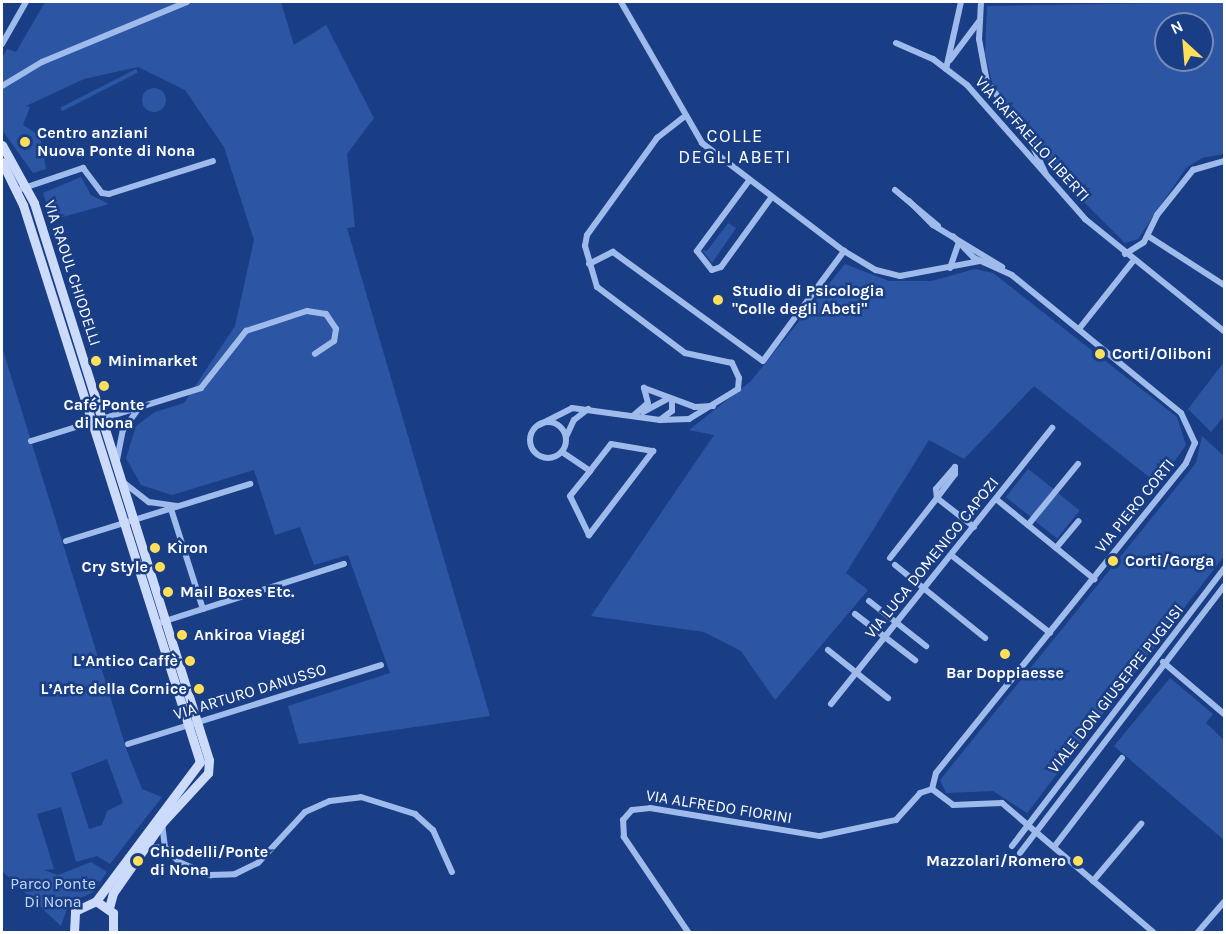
<!DOCTYPE html>
<html>
<head>
<meta charset="utf-8">
<style>
	body { margin:0 }
	#map { position:relative; width:1226px; height:934px; overflow:hidden; background:#193e85; font-family:Karla,sans-serif }
	div>[style] { position:absolute }
	.green>* { inset:0; background:#2c56a4; transform-origin:0 0 }
	.round { border-radius:50% }
	.street>* { height:6px; margin:-3px; padding:0 3px; transform-origin:3px; border-radius:3px; background:#9fbbec }
	.street>.ring { margin:-3px; padding:0; box-sizing:content-box; background:none; border:6px solid #9fbbec; border-radius:50% }
	.secondary>* { height:9px; margin:-4.5px; padding:0 4.5px; transform-origin:4.5px; border-radius:4.5px; background:#cbdbf9 }
	.dots>* { width:16px; height:16px; translate:-50% -50%; box-sizing:border-box; border:3px solid #193e85; border-radius:50% }
	span { translate:-50% -50%; white-space:nowrap; text-align:center; line-height:1.15; -webkit-text-stroke:5px #193e85; paint-order:stroke }
	.poi-label { font-size:16px; color:#fff; font-weight:700 }
	.left { translate:0 -50%; text-align:left }
	.right { translate:-100% -50%; text-align:right }
	.street-label { font-size:16px; color:#fff }
	.park-label { font-size:16px; color:#c4d7f9 }
	.neighbourhood-label { font-size:18px; color:#fff; letter-spacing:1.5px }
	.frame { position:absolute; inset:0; border:3px solid #fff; pointer-events:none }
	.north { position:absolute; left:1154px; top:12px; width:60px; height:60px; box-sizing:border-box; background:#193e85; border:2px solid #758bb6; border-radius:50%; rotate:334deg; font-size:16px; font-weight:700; line-height:24px; text-align:center; color:#fff }
	.north::after { content:''; display:block; margin:auto; width:21px; height:27px; background:#ffdf5a; clip-path:polygon(50% 0,100% 100%,50% 72%,0 100%) }
</style>
</head>
<body>
<div id="map">
	<div class="green">
		<div style="clip-path:polygon(45px 2px,281px 2px,294px 45px,326px 25px,374px 118px,347px 154px,355px 227px,347px 228px,490px 716px,299px 744px,288px 706px,390px 673px,348px 555px,314px 565px,300px 527px,275px 535px,254px 470px,172px 495px,141px 485px,126px 458px,136px 426px,155px 412px,184px 403px,235px 326px,254px 240px,224px 147px,185px 90px,138px 67px,84px 79px,26px 106px,30px 107px,23px 125px,40px 136px,46px 169px,33px 173px,2px 130px,2px 58px,7px 49px,16px 52px)"></div>
		<div style="clip-path:polygon(evenodd,1224px 2px,1224px 154px,1202px 158px,1186px 168px,1138px 239px,1125px 243px,1061px 179px,993px 86px,985px 53px,987px 6px,1224px 2px,1166px 24px,1202px 24px,1202px 60px,1166px 60px,1166px 24px)"></div>
		<div style="left:136px;top:69px;width:4px;height:85px;rotate:63deg"></div>
		<div class="round" style="left:142px;top:88px;width:24px;height:24px"></div>
		<div style="clip-path:polygon(81px 177px,91px 195px,109px 204px,52px 220px,43px 193px)"></div>
		<div style="clip-path:polygon(728px 223px,736px 228px,712px 263px,702px 250px,707px 251px)"></div>
		<div style="clip-path:polygon(845px 264px,889px 281px,931px 281px,975px 269px,993px 273px,1177px 417px,1186px 445px,1158px 484px,1034px 386px,964px 459px,929px 440px,846px 573px,868px 590px,775px 700px,741px 651px,704px 632px,591px 616px,714px 435px,689px 430px,751px 381px)"></div>
		<div style="clip-path:polygon(evenodd,2px 347px,127px 751px,142px 789px,162px 797px,110px 864px,97px 856px,76px 862px,61px 807px,37px 814px,54px 869px,44px 870px,58px 875px,91px 862px,107px 872px,94px 892px,69px 903px,61px 926px,2px 871px,2px 347px,107px 759px,123px 803px,107px 811px,102px 825px,89px 829px,71px 773px,107px 759px)"></div>
		<div style="clip-path:polygon(1224px 362px,1224px 416px,1211px 432px,1188px 409px)"></div>
		<div style="clip-path:polygon(1202px 436px,1224px 456px,1224px 556px,1027px 813px,993px 791px,946px 793px,940px 780px,1196px 463px)"></div>
		<div style="left:1028px;top:469px;width:33px;height:36px;rotate:38deg"></div>
		<div style="left:1058px;top:493px;width:28px;height:36px;rotate:39deg"></div>
		<div style="clip-path:polygon(1170px 678px,1213px 714px,1206px 723px,1224px 740px,1224px 840px,1114px 746px)"></div>
	</div>
	<div class="street">
		<div style="left:621px;top:2px;width:163px;rotate:60.1deg"></div>
		<div style="left:702px;top:143px;width:178px;rotate:37.3deg"></div>
		<div style="left:844px;top:251px;width:37px;rotate:31deg"></div>
		<div style="left:876px;top:270px;width:25px;rotate:14deg"></div>
		<div style="left:900px;top:276px;width:81px;rotate:-10.6deg"></div>
		<div style="left:981px;top:2px;width:37px;rotate:93deg"></div>
		<div style="left:979px;top:39px;width:44px;rotate:79.5deg"></div>
		<div style="left:987px;top:82px;width:72px;rotate:53.4deg"></div>
		<div style="left:1030px;top:140px;width:38px;rotate:65deg"></div>
		<div style="left:896px;top:43px;width:40px;rotate:23.4deg"></div>
		<div style="left:933px;top:59px;width:43px;rotate:37.4deg"></div>
		<div style="left:967px;top:85px;width:179px;rotate:48.6deg"></div>
		<div style="left:1085px;top:219px;width:179px;rotate:38.9deg"></div>
		<div style="left:2px;top:44px;width:48px;rotate:-60.3deg"></div>
		<div style="left:950px;top:60px;width:50px;rotate:-53.1deg"></div>
		<div style="left:946px;top:69px;width:69px;rotate:-77.4deg"></div>
		<div style="left:2px;top:86px;width:47px;rotate:-31deg"></div>
		<div style="left:42px;top:62px;width:157px;rotate:-22.5deg"></div>
		<div style="left:748px;top:182px;width:86px;rotate:126.5deg"></div>
		<div style="left:697px;top:251px;width:24px;rotate:52deg"></div>
		<div style="left:712px;top:270px;width:9px;rotate:-18deg"></div>
		<div style="left:721px;top:267px;width:85px;rotate:-54.1deg"></div>
		<div style="left:18px;top:190px;width:69px;rotate:-18.7deg"></div>
		<div style="left:83px;top:168px;width:31px;rotate:53deg"></div>
		<div style="left:102px;top:193px;width:7px;rotate:8deg"></div>
		<div style="left:109px;top:194px;width:109px;rotate:-17.6deg"></div>
		<div style="left:895px;top:190px;width:56px;rotate:39.9deg"></div>
		<div style="left:909px;top:201px;width:34px;rotate:45deg"></div>
		<div style="left:933px;top:225px;width:81px;rotate:31.3deg"></div>
		<div style="left:1148px;top:236px;width:90px;rotate:32.8deg"></div>
		<div style="left:1125px;top:254px;width:22px;rotate:-32deg"></div>
		<div style="left:1144px;top:242px;width:30px;rotate:-64deg"></div>
		<div style="left:1157px;top:215px;width:58px;rotate:-51.3deg"></div>
		<div style="left:1193px;top:170px;width:32px;rotate:-16deg"></div>
		<div style="left:589px;top:264px;width:27px;rotate:-27deg"></div>
		<div style="left:613px;top:252px;width:185px;rotate:36deg"></div>
		<div style="left:763px;top:361px;width:137px;rotate:-53.6deg"></div>
		<div style="left:950px;top:268px;width:24px;rotate:-71deg"></div>
		<div style="left:1079px;top:329px;width:87px;rotate:-51.5deg"></div>
		<div style="left:644px;top:388px;width:54px;rotate:20.4deg"></div>
		<div style="left:695px;top:407px;width:18px;rotate:-3deg"></div>
		<div style="left:643px;top:412px;width:30px;rotate:-28deg"></div>
		<div style="left:634px;top:415px;width:18px;rotate:-41deg"></div>
		<div style="left:648px;top:403px;width:16px;rotate:-105deg"></div>
		<div style="left:660px;top:420px;width:15px;rotate:-37deg"></div>
		<div style="left:672px;top:411px;width:12px;rotate:-90deg"></div>
		<div class="ring" style="left:530px;top:422px;width:30px;height:30px"></div>
		<div style="left:539px;top:425px;width:37px;rotate:-27deg"></div>
		<div style="left:572px;top:408px;width:89px;rotate:7.8deg"></div>
		<div style="left:660px;top:420px;width:29px;rotate:-2deg"></div>
		<div style="left:689px;top:419px;width:57px;rotate:-31.5deg"></div>
		<div style="left:738px;top:389px;width:11px;rotate:-85deg"></div>
		<div style="left:739px;top:378px;width:17px;rotate:-115deg"></div>
		<div style="left:732px;top:363px;width:48px;rotate:-168deg"></div>
		<div style="left:685px;top:353px;width:110px;rotate:-143.1deg"></div>
		<div style="left:597px;top:287px;width:43px;rotate:-106.3deg"></div>
		<div style="left:585px;top:246px;width:11px;rotate:-80deg"></div>
		<div style="left:587px;top:235px;width:120px;rotate:-54.2deg"></div>
		<div style="left:657px;top:138px;width:33px;rotate:-38deg"></div>
		<div style="left:566px;top:437px;width:19px;rotate:-65deg"></div>
		<div style="left:574px;top:420px;width:18px;rotate:-38deg"></div>
		<div style="left:31px;top:441px;width:178px;rotate:-17.3deg"></div>
		<div style="left:201px;top:388px;width:73px;rotate:-51.7deg"></div>
		<div style="left:246px;top:331px;width:64px;rotate:-18.2deg"></div>
		<div style="left:307px;top:311px;width:19px;rotate:9deg"></div>
		<div style="left:326px;top:314px;width:18px;rotate:56deg"></div>
		<div style="left:336px;top:329px;width:12px;rotate:99deg"></div>
		<div style="left:334px;top:341px;width:23px;rotate:146deg"></div>
		<div style="left:562px;top:452px;width:34px;rotate:34deg"></div>
		<div style="left:590px;top:471px;width:34px;rotate:-52deg"></div>
		<div style="left:611px;top:444px;width:43px;rotate:9.5deg"></div>
		<div style="left:653px;top:451px;width:106px;rotate:127.3deg"></div>
		<div style="left:589px;top:535px;width:43px;rotate:-116deg"></div>
		<div style="left:570px;top:496px;width:32px;rotate:-51deg"></div>
		<div style="left:117px;top:460px;width:31px;rotate:-79deg"></div>
		<div style="left:123px;top:430px;width:29px;rotate:-54deg"></div>
		<div style="left:123px;top:482px;width:33px;rotate:38deg"></div>
		<div style="left:149px;top:502px;width:28px;rotate:8deg"></div>
		<div style="left:937px;top:498px;width:47px;rotate:38.1deg"></div>
		<div style="left:996px;top:499px;width:127px;rotate:39.2deg"></div>
		<div style="left:171px;top:509px;width:105px;rotate:72.3deg"></div>
		<div style="left:1028px;top:525px;width:79px;rotate:-50.7deg"></div>
		<div style="left:66px;top:541px;width:193px;rotate:-17.2deg"></div>
		<div style="left:1056px;top:548px;width:35px;rotate:-50deg"></div>
		<div style="left:951px;top:555px;width:126px;rotate:38.2deg"></div>
		<div style="left:890px;top:558px;width:76px;rotate:-51.9deg"></div>
		<div style="left:937px;top:498px;width:30px;rotate:-53deg"></div>
		<div style="left:955px;top:474px;width:7px;rotate:-90deg"></div>
		<div style="left:955px;top:467px;width:29px;rotate:131deg"></div>
		<div style="left:936px;top:489px;width:9px;rotate:84deg"></div>
		<div style="left:895px;top:565px;width:116px;rotate:39deg"></div>
		<div style="left:869px;top:601px;width:73px;rotate:38.3deg"></div>
		<div style="left:855px;top:614px;width:76px;rotate:37.5deg"></div>
		<div style="left:162px;top:622px;width:191px;rotate:-17.7deg"></div>
		<div style="left:828px;top:650px;width:77px;rotate:38.7deg"></div>
		<div style="left:1163px;top:662px;width:80px;rotate:40.4deg"></div>
		<div style="left:831px;top:704px;width:354px;rotate:-51.3deg"></div>
		<div style="left:128px;top:744px;width:265px;rotate:-17.3deg"></div>
		<div style="left:932px;top:789px;width:16px;rotate:-76deg"></div>
		<div style="left:936px;top:773px;width:398px;rotate:-51.1deg"></div>
		<div style="left:1186px;top:463px;width:22px;rotate:-66deg"></div>
		<div style="left:1195px;top:443px;width:33px;rotate:-115deg"></div>
		<div style="left:1181px;top:413px;width:218px;rotate:-140.8deg"></div>
		<div style="left:1012px;top:275px;width:42px;rotate:-155.9deg"></div>
		<div style="left:974px;top:258px;width:30px;rotate:-134deg"></div>
		<div style="left:932px;top:789px;width:26px;rotate:37deg"></div>
		<div style="left:953px;top:805px;width:49px;rotate:-2.3deg"></div>
		<div style="left:1002px;top:803px;width:199px;rotate:40.5deg"></div>
		<div style="left:162px;top:823px;width:24px;rotate:83deg"></div>
		<div style="left:165px;top:847px;width:21px;rotate:47deg"></div>
		<div style="left:179px;top:862px;width:34px;rotate:23deg"></div>
		<div style="left:210px;top:875px;width:25px;rotate:-2deg"></div>
		<div style="left:235px;top:874px;width:25px;rotate:-26deg"></div>
		<div style="left:258px;top:863px;width:69px;rotate:-47.3deg"></div>
		<div style="left:305px;top:812px;width:27px;rotate:-24deg"></div>
		<div style="left:330px;top:801px;width:31px;rotate:-7deg"></div>
		<div style="left:361px;top:797px;width:57px;rotate:17.5deg"></div>
		<div style="left:415px;top:814px;width:24px;rotate:42deg"></div>
		<div style="left:433px;top:830px;width:46px;rotate:65.7deg"></div>
		<div style="left:1012px;top:846px;width:349px;rotate:-52.6deg"></div>
		<div style="left:1054px;top:847px;width:112px;rotate:-52.6deg"></div>
		<div style="left:145px;top:848px;width:20px;rotate:-3deg"></div>
		<div style="left:1020px;top:853px;width:336px;rotate:-52.6deg"></div>
		<div style="left:1093px;top:881px;width:75px;rotate:-49.9deg"></div>
		<div style="left:688px;top:932px;width:115px;rotate:-124deg"></div>
		<div style="left:624px;top:837px;width:17px;rotate:-93deg"></div>
		<div style="left:623px;top:820px;width:13px;rotate:-48deg"></div>
		<div style="left:632px;top:810px;width:18px;rotate:-6deg"></div>
		<div style="left:650px;top:808px;width:172px;rotate:9.4deg"></div>
		<div style="left:820px;top:836px;width:78px;rotate:-11.9deg"></div>
		<div style="left:896px;top:820px;width:36px;rotate:-48deg"></div>
		<div style="left:920px;top:793px;width:13px;rotate:-18deg"></div>
		<div style="left:1198px;top:932px;width:40px;rotate:-49deg"></div>
	</div>
	<div class="secondary">
		<div style="left:2px;top:145px;width:66px;rotate:61.1deg"></div>
		<div style="left:34px;top:203px;width:584px;rotate:72.56deg"></div>
		<div style="left:209px;top:760px;width:13px;rotate:94deg"></div>
		<div style="left:208px;top:773px;width:68px;rotate:132.6deg"></div>
		<div style="left:162px;top:823px;width:85px;rotate:125deg"></div>
		<div style="left:113px;top:893px;width:16px;rotate:105deg"></div>
		<div style="left:2px;top:162px;width:48px;rotate:64deg"></div>
		<div style="left:23px;top:205px;width:584px;rotate:72.37deg"></div>
		<div style="left:200px;top:762px;width:174px;rotate:126.8deg"></div>
		<div style="left:74px;top:932px;width:21px;rotate:-87deg"></div>
		<div style="left:75px;top:911px;width:23px;rotate:-25deg"></div>
		<div style="left:96px;top:901px;width:21px;rotate:35deg"></div>
		<div style="left:113px;top:913px;width:19px;rotate:90deg"></div>
	</div>
	<div class="dots">
		<div style="left:25px;top:142px;background:#ffdf5a"></div>
		<div style="left:718px;top:300px;background:#ffdf5a"></div>
		<div style="left:1100px;top:354px;background:#ffdf5a"></div>
		<div style="left:96px;top:361px;background:#ffdf5a"></div>
		<div style="left:104px;top:386px;background:#ffdf5a"></div>
		<div style="left:155px;top:548px;background:#ffdf5a"></div>
		<div style="left:1113px;top:561px;background:#ffdf5a"></div>
		<div style="left:160px;top:567px;background:#ffdf5a"></div>
		<div style="left:168px;top:592px;background:#ffdf5a"></div>
		<div style="left:182px;top:635px;background:#ffdf5a"></div>
		<div style="left:1005px;top:654px;background:#ffdf5a"></div>
		<div style="left:190px;top:661px;background:#ffdf5a"></div>
		<div style="left:199px;top:689px;background:#ffdf5a"></div>
		<div style="left:138px;top:861px;background:#ffdf5a"></div>
		<div style="left:1078px;top:861px;background:#ffdf5a"></div>
	</div>
	<div class="poi-label">
		<span class="left" style="left:37px;top:142px">Centro anziani<br>Nuova Ponte di Nona</span>
		<span class="left" style="left:732px;top:300px">Studio di Psicologia<br>"Colle degli Abeti"</span>
		<span class="left" style="left:1112px;top:354px">Corti/Oliboni</span>
		<span class="left" style="left:108px;top:361px">Minimarket</span>
		<span style="left:104px;top:414px">Café Ponte<br>di Nona</span>
		<span class="left" style="left:167px;top:548px">Kìron</span>
		<span class="left" style="left:1125px;top:561px">Corti/Gorga</span>
		<span class="right" style="left:148px;top:567px">Cry Style</span>
		<span class="left" style="left:180px;top:592px">Mail Boxes Etc.</span>
		<span class="left" style="left:194px;top:635px">Ankiroa Viaggi</span>
		<span class="right" style="left:178px;top:661px">L’Antico Caffè</span>
		<span style="left:1005px;top:673px">Bar Doppiaesse</span>
		<span class="right" style="left:187px;top:689px">L’Arte della Cornice</span>
		<span class="left" style="left:150px;top:861px">Chiodelli/Ponte<br>di Nona</span>
		<span class="right" style="left:1066px;top:861px">Mazzolari/Romero</span>
	</div>
	<div class="street-label">
		<span style="left:1032px;top:139px;rotate:48deg">VIA RAFFAELLO LIBERTI</span>
		<span style="left:72px;top:273px;rotate:72deg">VIA RAOUL CHIODELLI</span>
		<span style="left:1135px;top:506px;rotate:-51deg">VIA PIERO CORTI</span>
		<span style="left:932px;top:558px;rotate:-51deg">VIA LUCA DOMENICO CAPOZI</span>
		<span style="left:1116px;top:689px;rotate:-52deg">VIALE DON GIUSEPPE PUGLISI</span>
		<span style="left:250px;top:692px;rotate:-17deg">VIA ARTURO DANUSSO</span>
		<span style="left:719px;top:807px;rotate:9deg">VIA ALFREDO FIORINI</span>
	</div>
	<div class="park-label">
		<span style="left:53px;top:893px">Parco Ponte<br>Di Nona</span>
	</div>
	<div class="neighbourhood-label">
		<span style="left:735px;top:147px">COLLE<br>DEGLI ABETI</span>
	</div>
	<div class="frame"></div>
	<div class="north">N</div>
</div>
</body>
</html>
